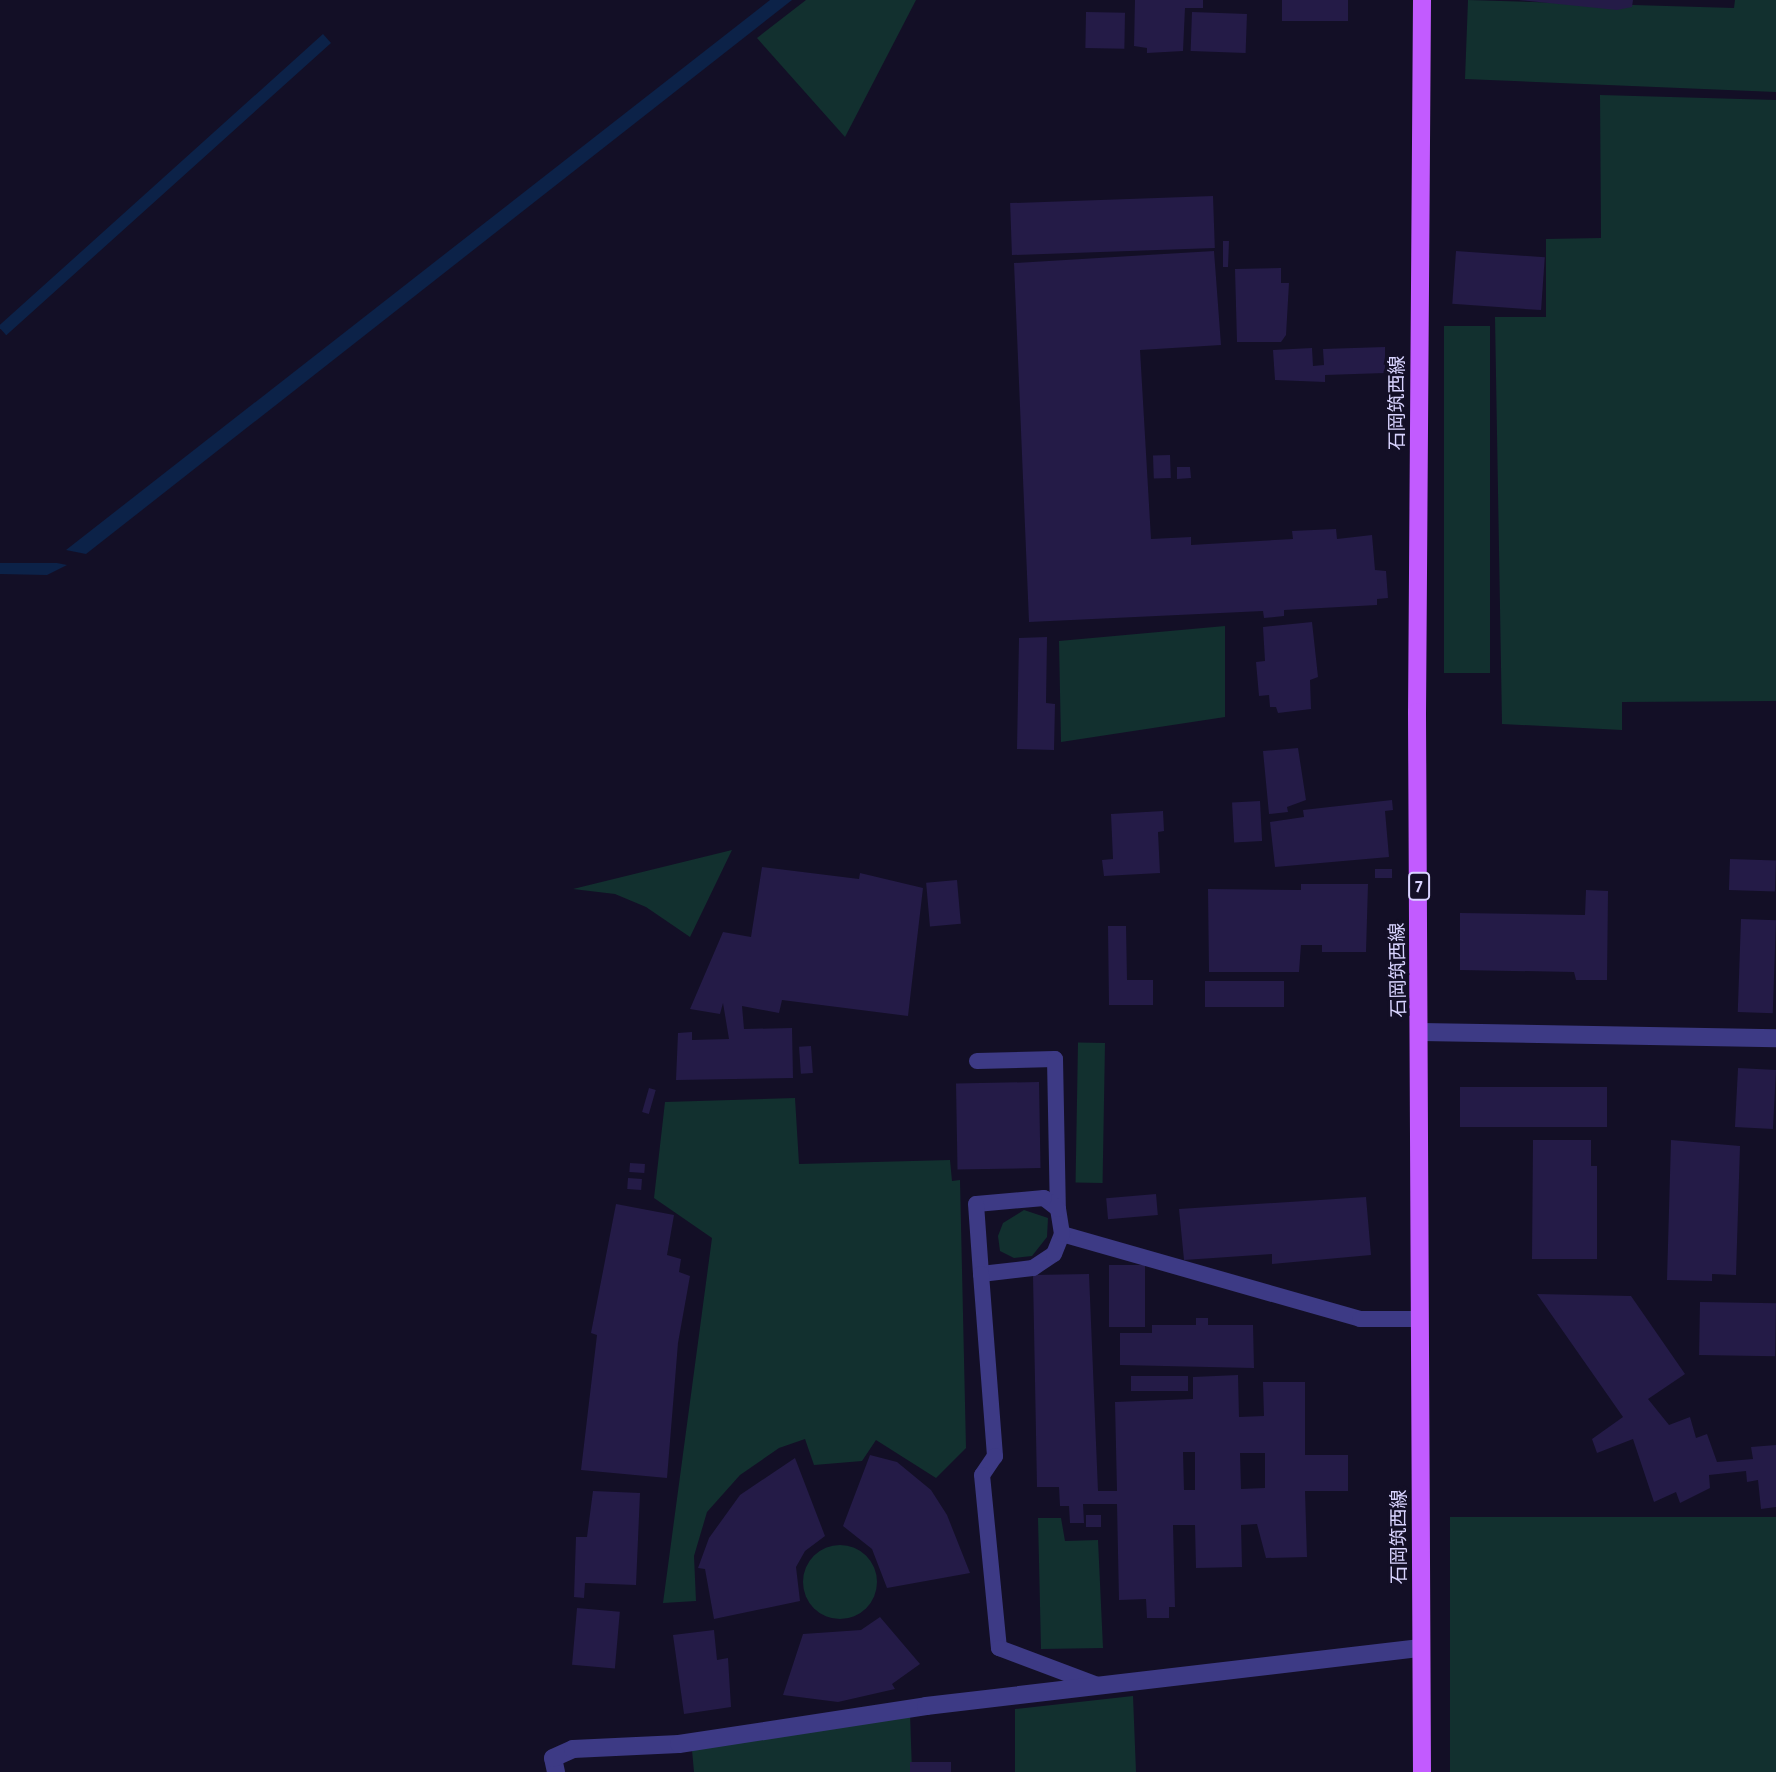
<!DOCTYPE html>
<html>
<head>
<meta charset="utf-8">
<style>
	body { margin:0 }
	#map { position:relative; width:1776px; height:1772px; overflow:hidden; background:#130f26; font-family:"Alegreya Sans","Noto Sans JP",sans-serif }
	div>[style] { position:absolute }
	.green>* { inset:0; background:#12302f; transform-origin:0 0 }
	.round { border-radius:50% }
	.water>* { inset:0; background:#0c2248; transform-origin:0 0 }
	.building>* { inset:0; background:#241b47; transform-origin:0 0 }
	.lane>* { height:16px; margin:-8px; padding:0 8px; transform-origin:8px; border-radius:8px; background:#3d3a85 }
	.street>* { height:18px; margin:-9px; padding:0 9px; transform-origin:9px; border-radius:9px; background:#3d3a85 }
	.primary>* { height:18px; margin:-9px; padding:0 9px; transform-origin:9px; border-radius:9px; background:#c25bff }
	span { translate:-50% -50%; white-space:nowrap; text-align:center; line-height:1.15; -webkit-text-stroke:6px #130f26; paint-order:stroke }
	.shield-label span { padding:2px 5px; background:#130f26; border:2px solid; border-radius:5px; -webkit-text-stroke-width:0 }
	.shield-label { font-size:18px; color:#d9d4ff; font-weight:700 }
	.street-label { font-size:19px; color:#d9d4ff }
</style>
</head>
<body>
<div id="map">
	<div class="green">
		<div style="clip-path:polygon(806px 0,916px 0,845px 137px,757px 38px)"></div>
		<div style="clip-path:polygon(1468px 0,1734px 8px,1735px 0,1776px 0,1776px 92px,1465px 79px)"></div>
		<div style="clip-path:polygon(1600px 95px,1776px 100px,1776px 701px,1622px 702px,1622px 730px,1502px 724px,1495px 317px,1546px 317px,1546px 239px,1601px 238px)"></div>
		<div style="left:1444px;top:326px;width:46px;height:347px"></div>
		<div style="clip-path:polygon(1225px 626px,1225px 717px,1061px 742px,1059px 641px)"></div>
		<div style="clip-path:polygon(732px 850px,690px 937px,646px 907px,615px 894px,573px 889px)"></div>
		<div style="left:1105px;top:1043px;width:140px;height:27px;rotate:91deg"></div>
		<div style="clip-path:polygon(795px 1098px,799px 1164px,950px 1160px,952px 1181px,960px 1180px,966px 1448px,936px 1478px,876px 1440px,862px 1461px,814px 1465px,805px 1439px,779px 1448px,740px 1475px,707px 1512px,694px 1556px,696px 1601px,663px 1603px,712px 1238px,654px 1198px,665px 1102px)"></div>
		<div style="clip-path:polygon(1024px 1210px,1048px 1218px,1047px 1237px,1032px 1256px,1014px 1258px,1000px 1251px,998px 1236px,1003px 1223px)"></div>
		<div style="left:1776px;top:1517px;width:255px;height:326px;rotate:90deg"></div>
		<div style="clip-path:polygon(1038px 1518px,1061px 1518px,1065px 1541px,1098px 1540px,1103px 1648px,1041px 1649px)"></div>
		<div class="round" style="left:803px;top:1545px;width:74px;height:74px"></div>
		<div style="clip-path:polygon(1133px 1696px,1136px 1772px,1015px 1772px,1015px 1709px)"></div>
		<div style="clip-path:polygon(910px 1713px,912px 1772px,694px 1772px,692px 1750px)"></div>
	</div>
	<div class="water">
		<div style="clip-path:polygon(770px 0,792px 0,86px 554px,66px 550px)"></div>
		<div style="left:323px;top:34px;width:12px;height:437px;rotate:48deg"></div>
		<div style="clip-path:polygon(0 563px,57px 563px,67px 565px,47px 575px,0 574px)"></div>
	</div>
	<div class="building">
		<div style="clip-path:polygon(1135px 0,1203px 0,1203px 8px,1185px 8px,1183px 51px,1147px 53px,1147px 48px,1134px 46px)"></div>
		<div style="left:1282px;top:0;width:66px;height:21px"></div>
		<div style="clip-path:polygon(1518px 0,1633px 0,1632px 7px,1617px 10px)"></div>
		<div style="left:1086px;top:12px;width:39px;height:36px;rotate:1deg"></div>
		<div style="left:1192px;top:12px;width:55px;height:39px;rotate:2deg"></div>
		<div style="left:1213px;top:196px;width:52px;height:203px;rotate:88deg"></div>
		<div style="clip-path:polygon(1223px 241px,1229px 241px,1228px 267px,1223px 267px)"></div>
		<div style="clip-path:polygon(1214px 251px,1221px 345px,1140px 350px,1151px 539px,1191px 537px,1191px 545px,1293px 539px,1292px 531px,1336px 529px,1337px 539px,1372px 535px,1375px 570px,1386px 571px,1388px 598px,1377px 599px,1377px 605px,1284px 610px,1284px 616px,1264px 618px,1263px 611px,1029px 622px,1014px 263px)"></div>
		<div style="left:1456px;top:251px;width:89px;height:53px;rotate:4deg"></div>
		<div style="clip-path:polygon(1281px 268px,1281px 283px,1289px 283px,1286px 335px,1281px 342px,1237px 342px,1235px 269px)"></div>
		<div style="clip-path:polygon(1385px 347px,1385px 373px,1325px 375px,1325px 382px,1275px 380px,1273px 350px,1312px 348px,1313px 366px,1324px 365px,1323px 349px)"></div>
		<div style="left:1170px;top:455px;width:23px;height:17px;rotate:88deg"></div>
		<div style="clip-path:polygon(1177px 467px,1190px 467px,1191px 478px,1177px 479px)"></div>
		<div style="clip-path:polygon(1312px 622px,1318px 677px,1310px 680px,1311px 709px,1278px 713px,1276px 707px,1270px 707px,1269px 695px,1259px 696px,1256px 662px,1265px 661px,1263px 627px)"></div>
		<div style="clip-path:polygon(1047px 637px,1046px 703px,1055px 704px,1054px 750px,1017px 749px,1019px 638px)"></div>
		<div style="clip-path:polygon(1298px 748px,1306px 800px,1287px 807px,1288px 812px,1269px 814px,1263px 751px)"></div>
		<div style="clip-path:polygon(1392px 800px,1393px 810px,1385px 811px,1389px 857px,1275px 867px,1270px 822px,1304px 817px,1303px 810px)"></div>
		<div style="left:1260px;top:801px;width:40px;height:28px;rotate:87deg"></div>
		<div style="clip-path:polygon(1163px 811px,1164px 831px,1158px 832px,1160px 873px,1104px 876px,1102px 860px,1113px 859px,1111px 814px)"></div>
		<div style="left:1730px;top:859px;width:46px;height:31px;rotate:2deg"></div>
		<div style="clip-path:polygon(762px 867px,859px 879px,860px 873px,923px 888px,908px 1016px,782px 1000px,779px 1013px,742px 1006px,744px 1029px,792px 1028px,793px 1078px,676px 1080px,678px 1033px,692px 1032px,692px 1040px,729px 1039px,723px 1003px,720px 1014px,690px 1009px,723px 932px,751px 937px)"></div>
		<div style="left:1375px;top:869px;width:17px;height:9px"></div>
		<div style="left:957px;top:880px;width:44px;height:31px;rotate:85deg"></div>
		<div style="clip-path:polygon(1301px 884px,1368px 884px,1366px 952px,1322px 952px,1322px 945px,1301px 945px,1299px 972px,1209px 972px,1208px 889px,1301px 890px)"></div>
		<div style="clip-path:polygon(1586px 890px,1608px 891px,1607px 980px,1576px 980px,1574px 972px,1460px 970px,1460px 913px,1585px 915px)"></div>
		<div style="left:1741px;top:919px;width:35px;height:93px;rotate:2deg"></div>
		<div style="clip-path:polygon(1108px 926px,1126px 926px,1127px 980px,1153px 980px,1153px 1005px,1109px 1005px)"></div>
		<div style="left:1205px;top:981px;width:79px;height:26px"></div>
		<div style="left:811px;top:1046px;width:27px;height:12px;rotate:86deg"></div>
		<div style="left:1776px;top:1070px;width:59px;height:38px;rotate:93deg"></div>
		<div style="left:1039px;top:1082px;width:86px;height:83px;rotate:89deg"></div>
		<div style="left:1460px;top:1087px;width:147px;height:40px"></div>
		<div style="left:649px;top:1088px;width:7px;height:25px;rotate:16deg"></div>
		<div style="clip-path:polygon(1533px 1140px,1591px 1140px,1591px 1166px,1597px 1166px,1597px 1259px,1532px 1259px)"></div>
		<div style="clip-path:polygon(1671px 1140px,1740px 1146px,1736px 1275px,1712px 1274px,1712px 1281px,1667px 1280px)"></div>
		<div style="left:630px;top:1163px;width:15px;height:9px;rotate:4deg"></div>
		<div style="left:628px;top:1178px;width:14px;height:11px;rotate:4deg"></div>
		<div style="left:1156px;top:1194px;width:21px;height:50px;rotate:85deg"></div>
		<div style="clip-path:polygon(1366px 1197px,1371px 1255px,1272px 1264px,1272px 1254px,1184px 1260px,1179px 1209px)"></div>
		<div style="clip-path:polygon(616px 1204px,674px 1215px,667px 1255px,681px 1259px,679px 1272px,690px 1276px,678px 1343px,667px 1478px,581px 1470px,597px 1335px,591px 1333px)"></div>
		<div style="left:1109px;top:1265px;width:36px;height:62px"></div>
		<div style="clip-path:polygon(evenodd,1089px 1274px,1098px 1491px,1117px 1491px,1115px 1402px,1193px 1399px,1193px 1377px,1238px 1375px,1239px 1417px,1264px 1416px,1263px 1382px,1305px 1382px,1305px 1455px,1348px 1455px,1348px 1491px,1305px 1491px,1307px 1557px,1266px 1558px,1257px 1524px,1241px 1525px,1242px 1567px,1196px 1568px,1195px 1525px,1173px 1525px,1175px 1607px,1169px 1607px,1169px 1618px,1147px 1618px,1146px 1599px,1119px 1600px,1117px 1504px,1083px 1504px,1084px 1523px,1070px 1523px,1069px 1506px,1060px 1506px,1059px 1487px,1037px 1487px,1033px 1275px,1089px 1274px,1183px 1452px,1195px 1452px,1195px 1490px,1184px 1490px,1183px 1452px,1089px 1274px,1240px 1453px,1265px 1453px,1265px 1488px,1241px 1489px,1240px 1453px)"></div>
		<div style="clip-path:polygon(1537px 1294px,1631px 1296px,1685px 1374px,1648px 1399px,1669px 1425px,1690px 1417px,1696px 1438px,1707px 1434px,1717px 1462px,1753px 1459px,1751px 1447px,1776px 1445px,1776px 1507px,1761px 1509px,1758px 1480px,1747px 1482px,1746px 1471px,1709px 1475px,1710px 1488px,1680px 1503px,1676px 1492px,1654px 1502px,1633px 1439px,1597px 1453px,1592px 1439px,1623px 1417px)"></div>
		<div style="left:1700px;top:1302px;width:76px;height:53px;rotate:1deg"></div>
		<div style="clip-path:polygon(1196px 1318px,1208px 1318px,1208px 1325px,1253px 1325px,1254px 1368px,1120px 1365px,1120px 1333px,1152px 1333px,1152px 1325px,1196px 1325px)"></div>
		<div style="left:1131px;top:1376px;width:57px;height:15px"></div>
		<div style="clip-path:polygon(870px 1455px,897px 1462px,931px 1490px,947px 1515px,970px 1573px,887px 1588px,872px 1549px,843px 1526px)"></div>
		<div style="clip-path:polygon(795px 1458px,825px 1536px,805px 1551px,796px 1567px,800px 1601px,714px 1619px,705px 1569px,698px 1568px,709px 1538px,740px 1495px)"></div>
		<div style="clip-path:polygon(593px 1491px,640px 1493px,636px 1585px,585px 1583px,584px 1598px,574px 1597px,576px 1537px,587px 1537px)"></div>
		<div style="left:1101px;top:1515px;width:12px;height:15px;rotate:90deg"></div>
		<div style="left:577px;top:1608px;width:43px;height:57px;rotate:5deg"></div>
		<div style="clip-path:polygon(880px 1617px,920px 1664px,892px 1684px,895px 1689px,838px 1702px,783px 1695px,803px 1634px,861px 1630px)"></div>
		<div style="clip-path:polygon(714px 1630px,717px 1660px,728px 1658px,731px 1707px,684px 1714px,673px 1635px)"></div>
		<div style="left:910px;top:1762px;width:41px;height:10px"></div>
	</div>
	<div class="lane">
		<div style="left:977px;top:1061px;width:78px;rotate:-1.5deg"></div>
		<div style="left:1055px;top:1059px;width:150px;rotate:88.9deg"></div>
		<div style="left:1062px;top:1234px;width:310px;rotate:15.9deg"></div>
		<div style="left:1360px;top:1319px;width:60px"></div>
		<div style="left:981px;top:1274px;width:52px;rotate:-6.6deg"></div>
		<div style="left:1033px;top:1268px;width:25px;rotate:-34deg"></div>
		<div style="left:1054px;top:1254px;width:22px;rotate:-68deg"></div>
		<div style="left:1062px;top:1234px;width:25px;rotate:-99deg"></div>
		<div style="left:1058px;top:1209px;width:18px;rotate:-142deg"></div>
		<div style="left:1044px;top:1198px;width:68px;rotate:175deg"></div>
		<div style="left:976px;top:1204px;width:70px;rotate:85.9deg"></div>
		<div style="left:981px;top:1274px;width:183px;rotate:85.6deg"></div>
		<div style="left:995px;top:1456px;width:23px;rotate:124deg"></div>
		<div style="left:982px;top:1475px;width:174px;rotate:84.4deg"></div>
		<div style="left:999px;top:1648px;width:108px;rotate:20.6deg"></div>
	</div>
	<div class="street">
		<div style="left:1421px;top:1032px;width:355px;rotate:1deg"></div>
		<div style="left:556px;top:1772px;width:14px;rotate:-102deg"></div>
		<div style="left:553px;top:1758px;width:22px;rotate:-24deg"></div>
		<div style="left:573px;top:1749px;width:106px;rotate:-2.7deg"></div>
		<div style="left:679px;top:1744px;width:250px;rotate:-8.7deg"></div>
		<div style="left:926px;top:1706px;width:498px;rotate:-6.7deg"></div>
	</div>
	<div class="primary">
		<div style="left:1422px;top:0;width:712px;rotate:90.4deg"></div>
		<div style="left:1417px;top:712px;width:1060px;rotate:89.73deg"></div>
	</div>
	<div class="shield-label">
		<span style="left:1419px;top:886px">7</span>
	</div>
	<div class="street-label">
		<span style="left:1398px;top:403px;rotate:-90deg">石岡筑西線</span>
		<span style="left:1399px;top:970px;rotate:-91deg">石岡筑西線</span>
		<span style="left:1400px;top:1537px;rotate:-90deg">石岡筑西線</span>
	</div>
</div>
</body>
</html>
